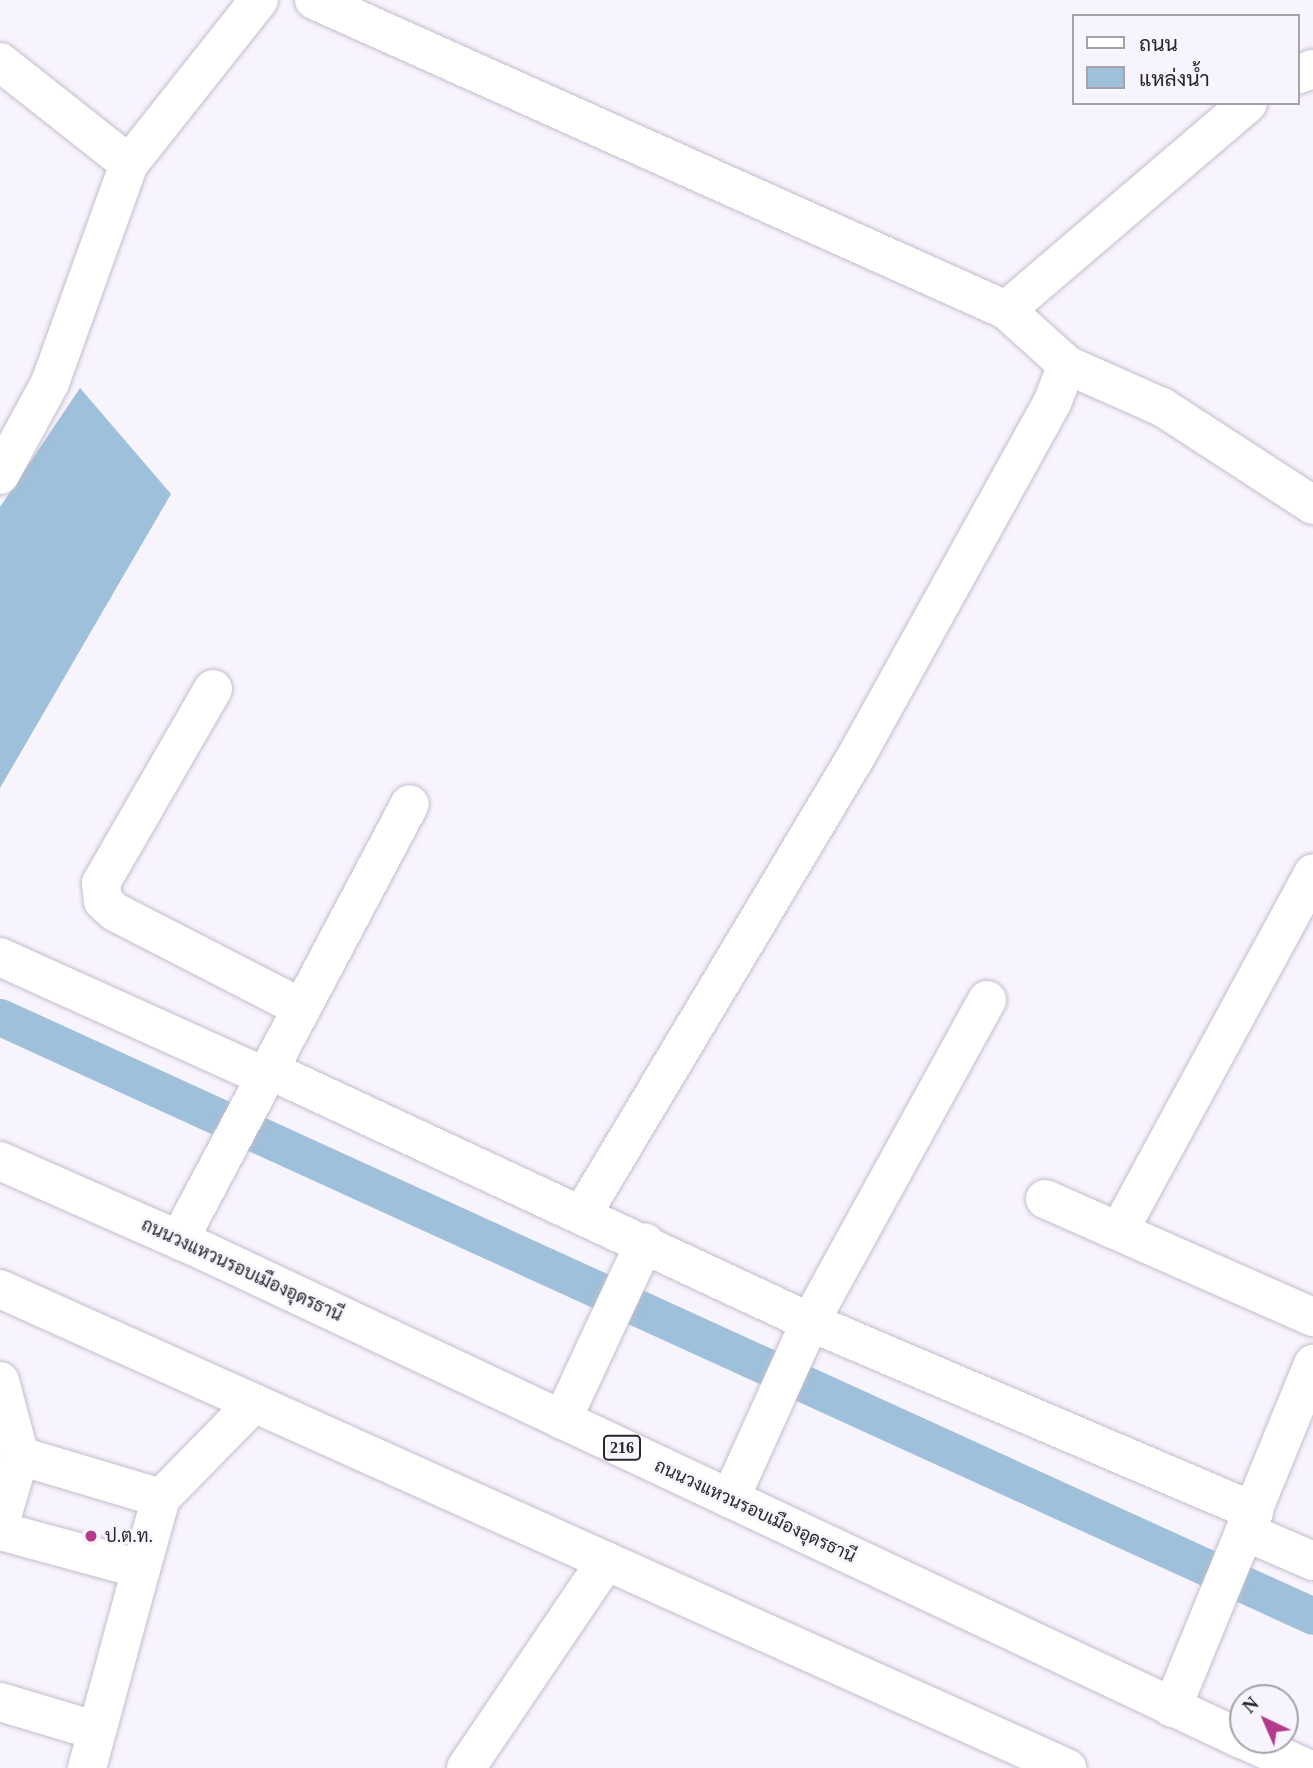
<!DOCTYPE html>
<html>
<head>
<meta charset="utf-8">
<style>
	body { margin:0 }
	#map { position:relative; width:1313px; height:1768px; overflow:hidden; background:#f8f4fe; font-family:"Times New Roman",Sarabun,serif }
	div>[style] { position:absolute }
	.water>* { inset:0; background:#9ec0da }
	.canal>* { height:37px; margin:-18.5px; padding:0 18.5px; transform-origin:18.5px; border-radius:18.5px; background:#9ec0da }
	.roads { filter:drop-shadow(0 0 2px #c3bdca) drop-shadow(0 0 2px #c3bdca) }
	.minor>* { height:38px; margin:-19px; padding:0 19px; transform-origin:19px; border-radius:19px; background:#fff }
	.highway>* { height:38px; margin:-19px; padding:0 19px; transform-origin:19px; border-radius:19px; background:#fff }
	.dots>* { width:19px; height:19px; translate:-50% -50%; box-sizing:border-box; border:4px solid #f8f4fe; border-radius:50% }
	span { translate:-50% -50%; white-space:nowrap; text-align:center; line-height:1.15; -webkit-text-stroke:5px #f8f4fe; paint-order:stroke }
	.shield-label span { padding:2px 5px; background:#f8f4fe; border:2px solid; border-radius:5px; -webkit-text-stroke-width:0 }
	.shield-label { font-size:16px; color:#29272c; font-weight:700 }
	.street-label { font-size:18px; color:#29272c }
	.poi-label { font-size:18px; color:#29272c }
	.left { translate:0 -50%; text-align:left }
	.legend { position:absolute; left:1072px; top:14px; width:228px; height:91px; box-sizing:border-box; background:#f8f4fe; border:2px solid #a5a2aa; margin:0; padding:9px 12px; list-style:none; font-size:21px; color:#29272c }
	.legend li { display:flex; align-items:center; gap:14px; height:35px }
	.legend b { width:35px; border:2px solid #a5a2aa }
	.north { position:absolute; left:1229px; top:1684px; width:70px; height:70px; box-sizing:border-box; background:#f8f4fe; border:2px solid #a5a2aa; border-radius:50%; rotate:316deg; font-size:19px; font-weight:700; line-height:28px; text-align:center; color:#29272c }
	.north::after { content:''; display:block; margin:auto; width:24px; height:32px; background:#b53a8b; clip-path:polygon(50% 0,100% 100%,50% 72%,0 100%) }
</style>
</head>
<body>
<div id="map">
	<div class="water">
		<div style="clip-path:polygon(80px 388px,171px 494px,0 788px,0 507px)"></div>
	</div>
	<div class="canal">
		<div style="left:0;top:1017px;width:1443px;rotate:24.52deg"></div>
	</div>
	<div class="roads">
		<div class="minor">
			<div style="left:314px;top:0;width:758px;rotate:24.13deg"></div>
			<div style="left:1006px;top:310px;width:82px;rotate:42deg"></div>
			<div style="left:1067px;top:365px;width:41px;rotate:111.5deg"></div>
			<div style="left:1052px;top:403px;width:408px;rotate:119deg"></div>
			<div style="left:854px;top:760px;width:528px;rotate:120.89deg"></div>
			<div style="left:0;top:62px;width:164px;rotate:38.3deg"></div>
			<div style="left:1297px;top:75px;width:17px;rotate:-21deg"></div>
			<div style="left:1006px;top:310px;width:318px;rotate:-40.5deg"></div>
			<div style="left:1067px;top:365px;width:104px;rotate:23.9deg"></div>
			<div style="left:1162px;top:407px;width:180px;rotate:33deg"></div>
			<div style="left:0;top:475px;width:105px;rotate:-61.5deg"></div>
			<div style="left:50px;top:383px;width:233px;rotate:-70.2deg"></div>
			<div style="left:129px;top:164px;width:209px;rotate:-51.6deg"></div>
			<div style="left:213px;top:689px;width:224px;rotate:120deg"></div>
			<div style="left:101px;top:883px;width:18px;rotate:84deg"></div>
			<div style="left:103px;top:901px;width:16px;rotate:43deg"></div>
			<div style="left:115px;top:912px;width:210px;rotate:27.2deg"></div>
			<div style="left:0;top:957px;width:292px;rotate:24.3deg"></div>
			<div style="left:987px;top:1000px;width:367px;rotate:118.8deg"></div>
			<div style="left:810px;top:1322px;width:483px;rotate:23.1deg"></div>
			<div style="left:269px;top:1070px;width:597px;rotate:24.98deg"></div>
			<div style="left:810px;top:1322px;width:194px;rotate:114.3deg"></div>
			<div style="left:1045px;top:1199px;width:293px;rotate:23.8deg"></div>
			<div style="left:1119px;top:1231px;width:407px;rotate:-61.5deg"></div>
			<div style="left:179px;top:1240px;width:493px;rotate:-62.1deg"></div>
			<div style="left:0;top:1381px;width:78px;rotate:75.1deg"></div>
			<div style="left:20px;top:1456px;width:70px;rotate:106.6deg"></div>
			<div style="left:562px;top:1420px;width:196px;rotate:-65deg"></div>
			<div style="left:20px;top:1456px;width:147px;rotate:16.6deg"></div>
			<div style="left:0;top:1531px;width:146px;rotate:15.1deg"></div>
			<div style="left:141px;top:1569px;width:74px;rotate:-74.3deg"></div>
			<div style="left:161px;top:1498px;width:133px;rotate:-45.6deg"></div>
			<div style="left:1246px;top:1532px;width:73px;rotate:23.4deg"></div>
			<div style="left:0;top:1702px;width:101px;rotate:16.6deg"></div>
			<div style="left:1172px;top:1708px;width:372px;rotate:-67.7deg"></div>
			<div style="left:87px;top:1768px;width:206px;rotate:-74.8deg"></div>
			<div style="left:466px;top:1768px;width:250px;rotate:-55.9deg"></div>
		</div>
		<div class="highway">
			<div style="left:0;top:1161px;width:223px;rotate:23.8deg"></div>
			<div style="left:204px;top:1251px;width:1148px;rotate:25.2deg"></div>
			<div style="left:0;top:1289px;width:1170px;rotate:24.18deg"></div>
			<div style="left:1244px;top:1740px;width:68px;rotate:24.3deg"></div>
		</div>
	</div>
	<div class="dots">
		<div style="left:91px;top:1536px;background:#b53a8b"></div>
	</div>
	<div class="shield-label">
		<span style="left:622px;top:1448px">216</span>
	</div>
	<div class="street-label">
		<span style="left:242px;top:1270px;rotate:25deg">ถนนวงแหวนรอบเมืองอุดรธานี</span>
		<span style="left:755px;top:1511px;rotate:25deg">ถนนวงแหวนรอบเมืองอุดรธานี</span>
	</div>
	<div class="poi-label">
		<span class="left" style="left:105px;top:1536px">ป.ต.ท.</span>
	</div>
	<ul class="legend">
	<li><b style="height:9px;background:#fff"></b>ถนน</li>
	<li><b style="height:19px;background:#9ec0da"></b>แหล่งน้ำ</li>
	</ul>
	<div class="north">N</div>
</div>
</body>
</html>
